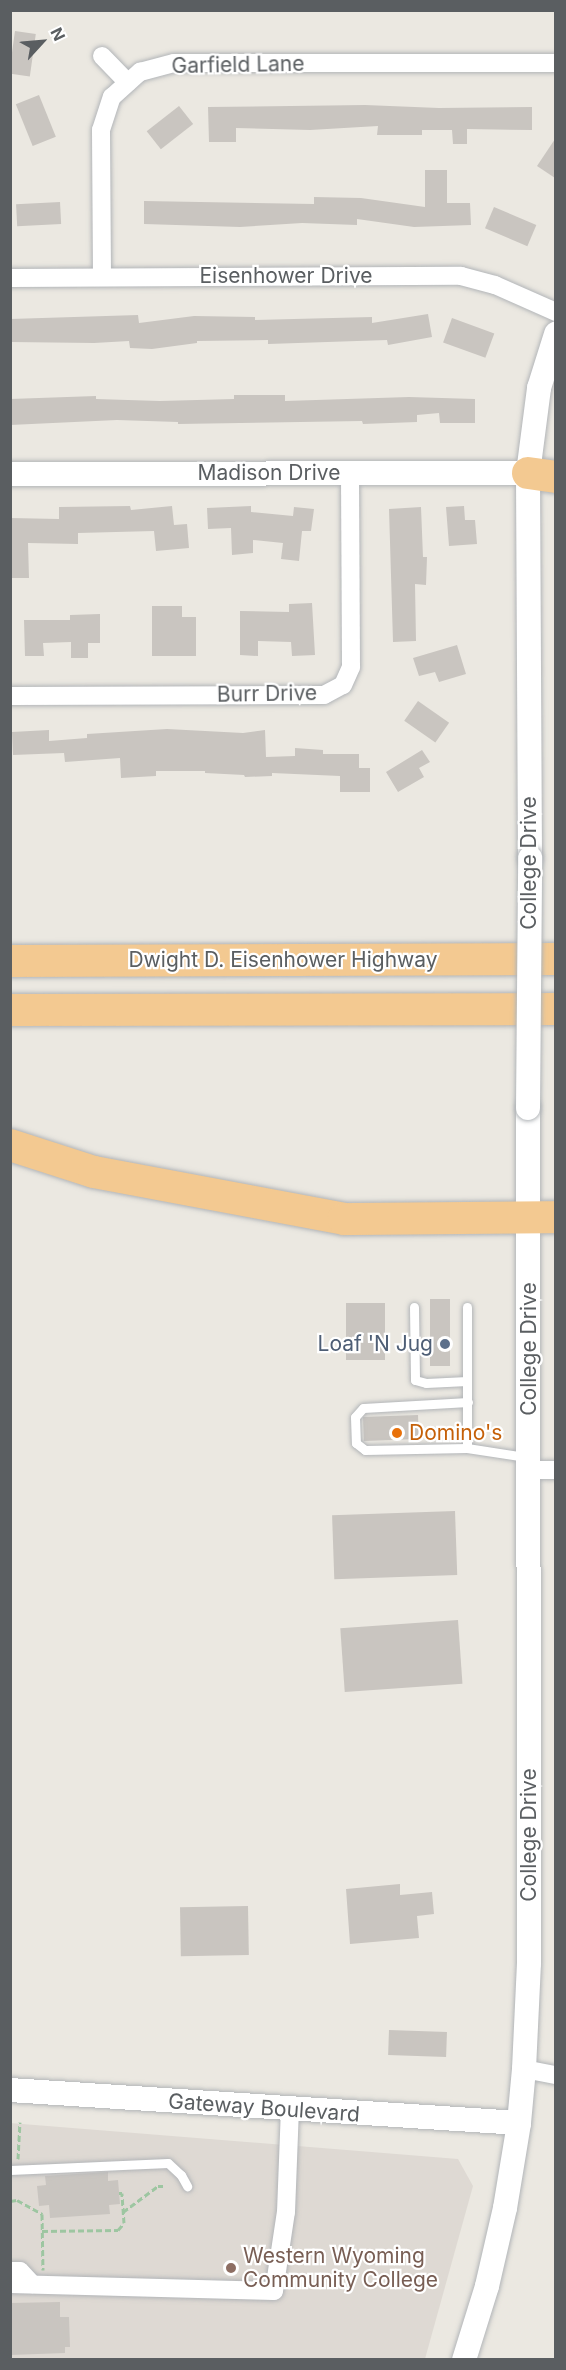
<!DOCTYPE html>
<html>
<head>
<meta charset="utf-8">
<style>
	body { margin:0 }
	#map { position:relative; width:566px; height:2370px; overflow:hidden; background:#ebe8e1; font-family:Inter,sans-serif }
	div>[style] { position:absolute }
	.education>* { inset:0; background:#ded9d3 }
	.building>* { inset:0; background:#c9c5c0; transform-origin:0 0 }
	.path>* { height:3px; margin-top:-1.5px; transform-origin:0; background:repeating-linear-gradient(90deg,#9dc6a1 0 6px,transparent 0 9px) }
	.roads { filter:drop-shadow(0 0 2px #b2b5b8) drop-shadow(0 0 2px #b2b5b8) }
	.lane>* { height:9px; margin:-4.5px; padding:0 4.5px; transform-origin:4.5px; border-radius:4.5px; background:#fff }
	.street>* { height:18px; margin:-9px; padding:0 9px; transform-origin:9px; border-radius:9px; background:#fff }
	.secondary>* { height:24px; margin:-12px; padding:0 12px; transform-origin:12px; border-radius:12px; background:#fff }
	.highway>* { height:32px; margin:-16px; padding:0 16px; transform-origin:16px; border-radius:16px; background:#f3c991 }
	.bridges { filter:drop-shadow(0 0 2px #b1b5b8) drop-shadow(0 0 2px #b1b5b8) }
	.secondary-bridge>* { height:24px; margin:-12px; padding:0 12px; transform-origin:12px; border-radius:12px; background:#fff }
	.dots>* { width:16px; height:16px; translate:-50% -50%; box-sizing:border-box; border:3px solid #fff; border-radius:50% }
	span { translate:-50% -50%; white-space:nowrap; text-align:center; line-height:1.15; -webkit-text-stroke:4.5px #fff; paint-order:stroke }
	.street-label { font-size:21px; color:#5a5e61 }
	.service-label { font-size:21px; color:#4e5e75 }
	.right { translate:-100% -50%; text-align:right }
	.food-label { font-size:21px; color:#c56008 }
	.left { translate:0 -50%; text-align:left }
	.education-label { font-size:21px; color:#785e54 }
	.frame { position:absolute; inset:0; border:12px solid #5a5e61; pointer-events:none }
	.north { position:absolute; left:12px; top:12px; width:60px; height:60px; -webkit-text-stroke:4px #fff; paint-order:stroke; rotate:64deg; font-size:16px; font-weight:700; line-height:24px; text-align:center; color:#5a5e61 }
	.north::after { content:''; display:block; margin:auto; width:21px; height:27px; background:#5a5e61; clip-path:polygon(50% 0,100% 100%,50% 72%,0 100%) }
</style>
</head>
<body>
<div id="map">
	<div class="education">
		<div style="clip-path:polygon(10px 2123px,458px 2159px,473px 2186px,425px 2359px,11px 2359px)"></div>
	</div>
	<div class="building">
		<div style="left:15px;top:31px;width:21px;height:43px;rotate:8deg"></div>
		<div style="left:39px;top:95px;width:45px;height:25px;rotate:68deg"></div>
		<div style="clip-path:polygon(365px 105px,439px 108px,532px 107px,532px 130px,467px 129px,467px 144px,453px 144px,452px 130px,422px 130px,422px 135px,377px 135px,378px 126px,310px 130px,236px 128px,236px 142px,209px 142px,208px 107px)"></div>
		<div style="left:179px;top:106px;width:23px;height:41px;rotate:52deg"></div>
		<div style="clip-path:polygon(555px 139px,555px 178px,537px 166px)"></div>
		<div style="clip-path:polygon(425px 170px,447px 170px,447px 203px,470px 203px,471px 225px,414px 227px,357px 219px,357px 225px,302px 223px,240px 227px,144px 224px,144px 201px,314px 204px,314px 197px,361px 198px,425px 207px)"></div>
		<div style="left:60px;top:202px;width:22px;height:44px;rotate:87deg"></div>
		<div style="left:494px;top:207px;width:46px;height:23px;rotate:23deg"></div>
		<div style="clip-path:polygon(428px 314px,432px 337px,388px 345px,387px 340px,268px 344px,268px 340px,197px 341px,197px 343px,152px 349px,130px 348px,129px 341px,94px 343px,10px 342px,10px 319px,138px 315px,139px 323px,194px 316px,255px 317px,255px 320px,372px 317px,372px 323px)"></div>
		<div style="left:452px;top:318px;width:45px;height:26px;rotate:20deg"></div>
		<div style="clip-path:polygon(234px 395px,285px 395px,285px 401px,409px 397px,475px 399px,475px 423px,440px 423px,439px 413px,417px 415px,417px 422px,363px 424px,362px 421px,178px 424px,178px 422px,117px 420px,10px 425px,10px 399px,96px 396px,96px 399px,160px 401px,234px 399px)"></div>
		<div style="clip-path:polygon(130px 506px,131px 510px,172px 506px,174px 525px,187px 524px,189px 548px,156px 551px,154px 531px,78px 533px,78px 544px,28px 543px,29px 578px,10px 578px,10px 518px,59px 519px,59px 507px)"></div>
		<div style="clip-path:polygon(251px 506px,251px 512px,293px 516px,294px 507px,314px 509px,311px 531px,302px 531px,299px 561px,281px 559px,283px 543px,253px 540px,253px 553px,232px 555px,231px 528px,208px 529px,207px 508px)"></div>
		<div style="clip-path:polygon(464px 506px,465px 520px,475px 520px,477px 544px,449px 546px,446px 507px)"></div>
		<div style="clip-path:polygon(421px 507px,423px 557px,427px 557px,426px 585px,415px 584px,416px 641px,393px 642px,389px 509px)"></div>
		<div style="clip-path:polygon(312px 603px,315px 655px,292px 656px,291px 642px,258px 641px,258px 656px,240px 655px,240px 611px,289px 612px,289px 604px)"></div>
		<div style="clip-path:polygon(152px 606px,182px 606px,182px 617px,196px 617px,196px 656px,152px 656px)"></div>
		<div style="clip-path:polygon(100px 614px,100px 643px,88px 643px,88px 658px,71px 658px,71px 642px,43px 643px,44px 656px,25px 656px,24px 620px,70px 620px,70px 615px)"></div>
		<div style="clip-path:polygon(457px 645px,466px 674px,439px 682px,435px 672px,419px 676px,413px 658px)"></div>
		<div style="left:418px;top:701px;width:38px;height:24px;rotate:35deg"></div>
		<div style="clip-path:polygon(167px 729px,243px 733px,265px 730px,266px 757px,295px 756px,295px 748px,323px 750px,323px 754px,359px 754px,359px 768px,370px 768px,370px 792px,340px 792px,340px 776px,272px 773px,272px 776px,245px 777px,244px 775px,205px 773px,205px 771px,156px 771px,156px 776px,121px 778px,120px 758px,65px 762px,64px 753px,13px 755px,12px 732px,49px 730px,49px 741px,87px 738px,87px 734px)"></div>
		<div style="clip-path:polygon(422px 750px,430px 762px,419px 768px,424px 777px,398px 792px,386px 772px)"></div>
		<div style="left:430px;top:1299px;width:20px;height:67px"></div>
		<div style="left:346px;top:1303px;width:39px;height:57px"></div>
		<div style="left:418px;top:1415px;width:24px;height:55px;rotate:88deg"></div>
		<div style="left:455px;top:1511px;width:64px;height:123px;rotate:88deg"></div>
		<div style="left:458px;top:1620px;width:64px;height:118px;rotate:86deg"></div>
		<div style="clip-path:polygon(400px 1884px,400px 1895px,432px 1892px,434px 1914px,417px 1916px,419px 1938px,350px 1944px,346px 1889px)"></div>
		<div style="left:248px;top:1906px;width:49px;height:68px;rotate:89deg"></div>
		<div style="left:389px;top:2030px;width:58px;height:25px;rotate:2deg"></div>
		<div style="clip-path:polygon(108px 2172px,108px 2181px,118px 2180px,120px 2204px,109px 2205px,110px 2214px,50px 2218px,49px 2205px,39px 2206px,37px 2186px,46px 2185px,45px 2176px)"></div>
		<div style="clip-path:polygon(60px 2302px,60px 2317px,69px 2317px,70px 2347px,65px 2347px,65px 2353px,10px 2355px,10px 2303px)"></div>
	</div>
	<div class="path">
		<div style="left:18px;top:2159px;width:37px;rotate:-87deg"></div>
		<div style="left:10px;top:2201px;width:7px;rotate:-8deg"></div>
		<div style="left:17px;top:2200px;width:29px;rotate:29deg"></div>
		<div style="left:42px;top:2214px;width:56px;rotate:89deg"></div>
		<div style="left:123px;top:2212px;width:44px;rotate:-36.6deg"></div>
		<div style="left:158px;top:2186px;width:5px"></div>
		<div style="left:42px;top:2231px;width:76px;rotate:-0.8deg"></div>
		<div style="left:118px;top:2230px;width:9px;rotate:-49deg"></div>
		<div style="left:124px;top:2223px;width:30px;rotate:-94deg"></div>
		<div style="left:122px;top:2193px;width:3px;rotate:180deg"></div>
	</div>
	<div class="roads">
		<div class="lane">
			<div style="left:414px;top:1307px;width:73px;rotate:89.2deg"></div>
			<div style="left:415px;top:1380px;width:11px;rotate:15deg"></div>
			<div style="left:426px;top:1383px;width:41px;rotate:-2.8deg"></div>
			<div style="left:467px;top:1307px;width:141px;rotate:90deg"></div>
			<div style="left:468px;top:1402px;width:105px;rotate:176.7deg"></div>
			<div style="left:363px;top:1408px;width:12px;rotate:132deg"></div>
			<div style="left:355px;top:1417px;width:26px;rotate:88deg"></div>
			<div style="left:356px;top:1443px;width:11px;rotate:38deg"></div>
			<div style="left:365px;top:1450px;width:102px;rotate:-1.1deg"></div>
			<div style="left:467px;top:1448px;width:60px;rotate:8.7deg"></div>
			<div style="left:10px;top:2170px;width:158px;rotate:-2.5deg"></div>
			<div style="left:168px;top:2163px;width:18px;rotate:43deg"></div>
			<div style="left:181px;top:2175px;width:13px;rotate:61deg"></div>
		</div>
		<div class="street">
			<div style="left:102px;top:56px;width:37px;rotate:46deg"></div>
			<div style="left:102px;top:276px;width:146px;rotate:-90.4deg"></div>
			<div style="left:101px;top:130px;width:35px;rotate:-72deg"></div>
			<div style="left:112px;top:97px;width:38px;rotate:-42deg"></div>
			<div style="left:140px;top:72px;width:35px;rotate:-15deg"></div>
			<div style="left:174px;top:63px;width:382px"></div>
			<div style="left:10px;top:278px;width:451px;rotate:-0.3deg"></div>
			<div style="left:461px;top:276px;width:35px;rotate:15deg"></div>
			<div style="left:495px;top:285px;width:67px;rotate:23.9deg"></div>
			<div style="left:10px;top:696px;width:314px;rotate:-0.2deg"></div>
			<div style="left:324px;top:695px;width:21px;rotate:-28deg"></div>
			<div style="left:343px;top:685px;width:20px;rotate:-66deg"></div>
			<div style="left:351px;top:667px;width:195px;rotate:-90.3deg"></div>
			<div style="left:529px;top:1470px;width:27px"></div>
			<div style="left:524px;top:2069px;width:33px;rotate:11deg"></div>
			<div style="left:10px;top:2271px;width:10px"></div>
			<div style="left:20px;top:2271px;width:18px;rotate:47deg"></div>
			<div style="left:10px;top:2284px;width:264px;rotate:1.5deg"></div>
			<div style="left:274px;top:2291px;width:80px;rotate:-81.4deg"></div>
			<div style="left:286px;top:2212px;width:103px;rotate:-87.8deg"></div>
		</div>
		<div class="secondary">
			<div style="left:10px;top:474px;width:518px;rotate:-0.11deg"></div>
			<div style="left:530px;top:858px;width:385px;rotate:-90.3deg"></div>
			<div style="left:528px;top:473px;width:86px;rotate:-82.6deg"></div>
			<div style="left:539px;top:388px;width:57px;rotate:-72.5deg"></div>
			<div style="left:10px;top:2090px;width:510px;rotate:3.71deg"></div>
			<div style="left:464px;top:2360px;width:77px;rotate:-72.7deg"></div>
			<div style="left:487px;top:2286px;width:80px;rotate:-77deg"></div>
			<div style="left:505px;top:2208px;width:86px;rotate:-80.6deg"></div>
			<div style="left:519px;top:2123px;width:54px;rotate:-84.7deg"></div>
			<div style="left:524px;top:2069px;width:106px;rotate:-87.3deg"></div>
			<div style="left:529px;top:1963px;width:855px;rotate:-90.07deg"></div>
		</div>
		<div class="highway">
			<div style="left:528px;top:473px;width:28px;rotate:8deg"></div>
			<div style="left:10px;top:961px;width:546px;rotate:-0.21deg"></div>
			<div style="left:10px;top:1010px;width:546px;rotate:-0.1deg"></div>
			<div style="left:10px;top:1145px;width:88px;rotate:17.8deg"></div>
			<div style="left:94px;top:1172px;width:254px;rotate:10.6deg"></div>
			<div style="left:344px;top:1219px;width:212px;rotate:-0.5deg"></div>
		</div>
	</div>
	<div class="bridges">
		<div class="secondary-bridge">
			<div style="left:528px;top:1108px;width:250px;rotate:-89.5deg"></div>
		</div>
	</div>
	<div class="dots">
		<div style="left:445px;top:1344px;background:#5c6f8a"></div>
		<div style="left:397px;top:1433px;background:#e8710a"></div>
		<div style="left:231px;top:2268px;background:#8d6e63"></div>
	</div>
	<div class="street-label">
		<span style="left:238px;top:65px;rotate:-1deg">Garfield Lane</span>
		<span style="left:286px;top:276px">Eisenhower Drive</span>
		<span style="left:269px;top:473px">Madison Drive</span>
		<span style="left:267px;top:694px;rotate:-1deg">Burr Drive</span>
		<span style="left:529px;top:863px;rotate:-90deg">College Drive</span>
		<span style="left:283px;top:960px">Dwight D. Eisenhower Highway</span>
		<span style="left:529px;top:1349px;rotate:-90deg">College Drive</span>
		<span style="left:529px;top:1835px;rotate:-90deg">College Drive</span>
		<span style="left:264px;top:2108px;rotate:4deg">Gateway Boulevard</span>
	</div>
	<div class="service-label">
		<span class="right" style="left:433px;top:1344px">Loaf 'N Jug</span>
	</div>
	<div class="food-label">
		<span class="left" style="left:409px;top:1433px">Domino's</span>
	</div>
	<div class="education-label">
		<span class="left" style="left:243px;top:2268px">Western Wyoming<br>Community College</span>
	</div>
	<div class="frame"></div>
	<div class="north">N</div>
</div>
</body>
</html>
